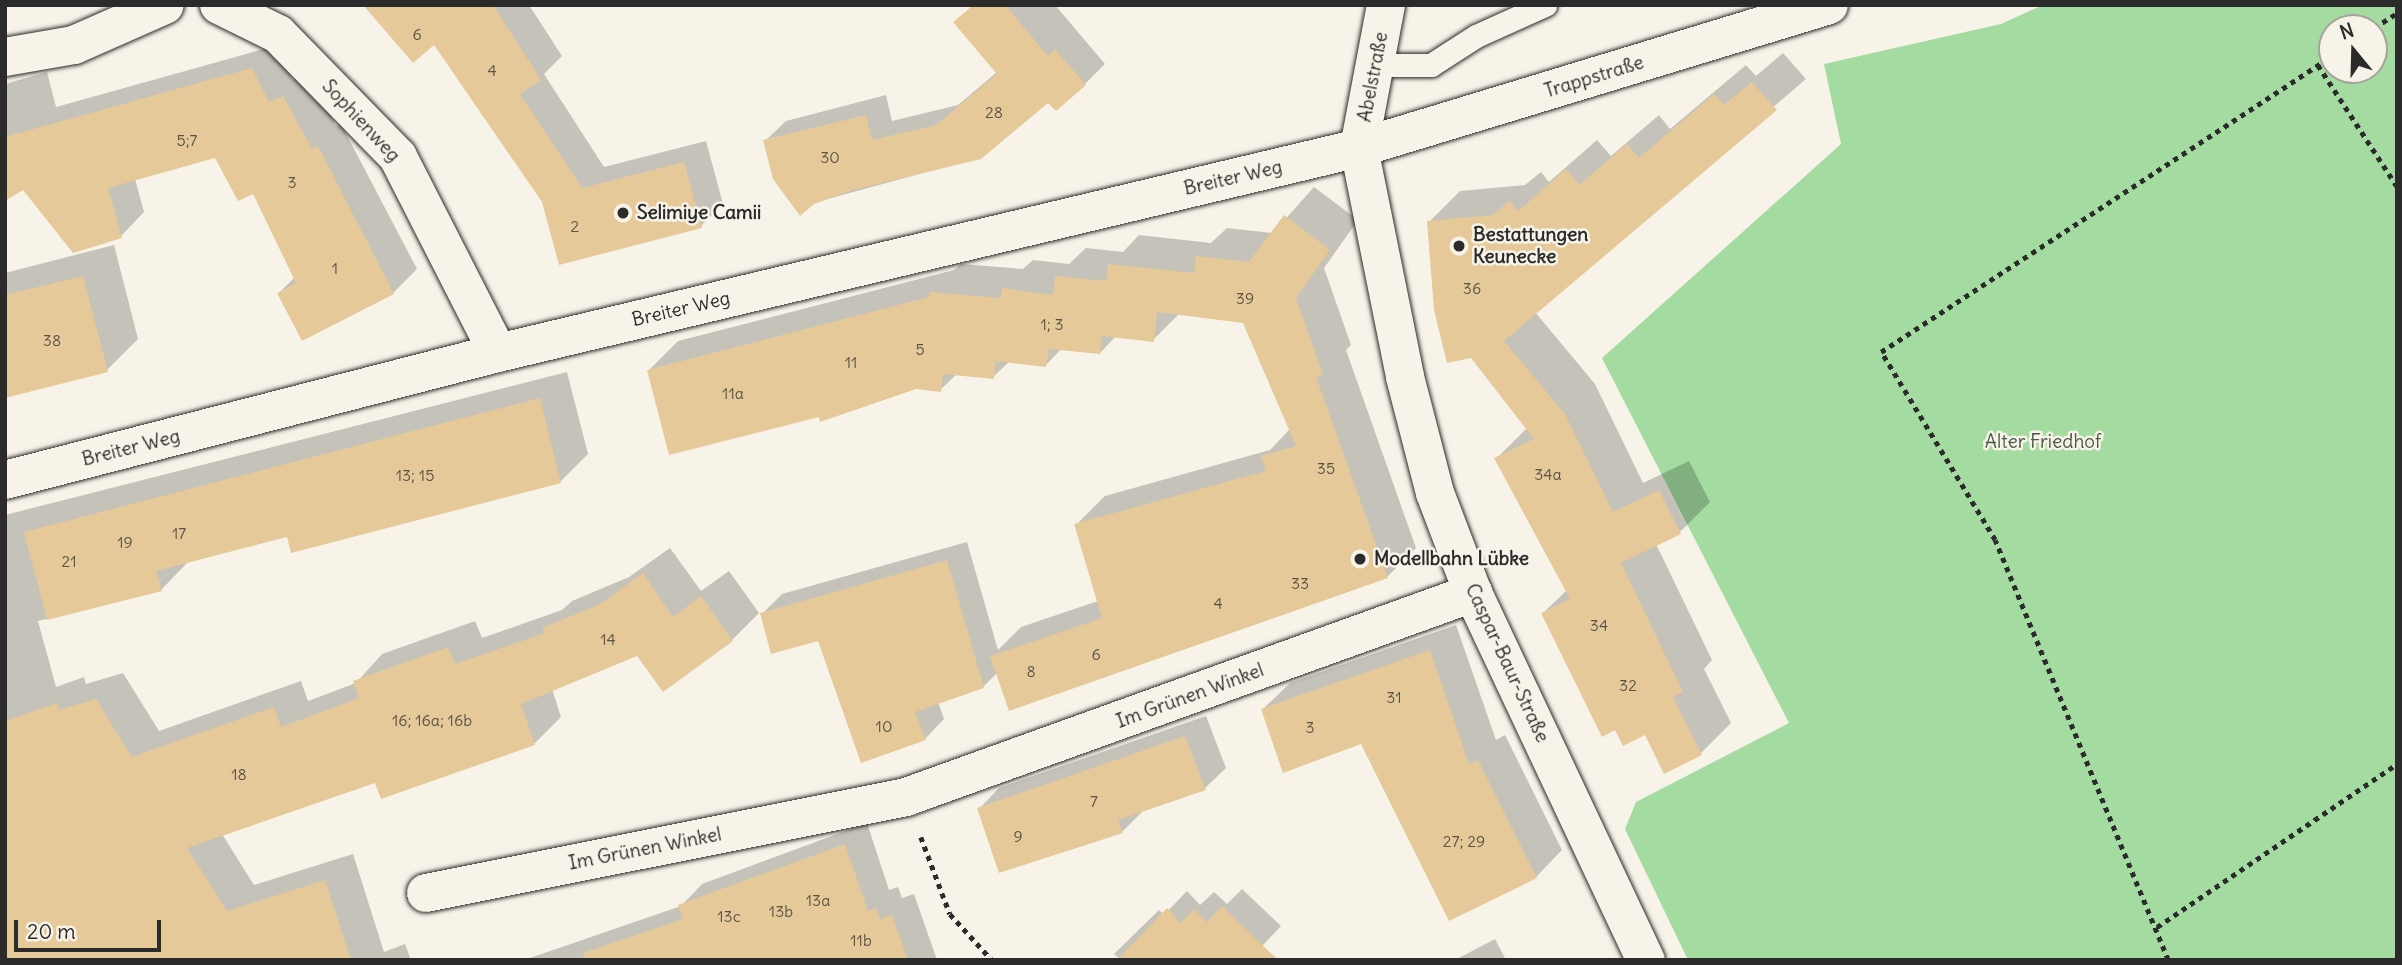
<!DOCTYPE html>
<html>
<head>
<meta charset="utf-8">
<style>
	body { margin:0 }
	#map { position:relative; width:2402px; height:965px; overflow:hidden; background:#f7f3e8; font-family:Delius,sans-serif }
	div>[style] { position:absolute }
	.green>* { inset:0; background:#a3dba0 }
	.shadow>* { inset:0; background:#0003 }
	.building>* { inset:0; background:#e5c999 }
	.path>* { height:4.5px; margin-top:-2.25px; transform-origin:0; background:repeating-linear-gradient(90deg,#2b2b2b 0 5px,transparent 0 10px) }
	.roads { filter:drop-shadow(0 0 2px #2b2b2b) drop-shadow(0 0 2px #2b2b2b) }
	.lane>* { height:23px; margin:-11.5px; padding:0 11.5px; transform-origin:11.5px; border-radius:11.5px; background:#f7f3e8 }
	.street>* { height:38px; margin:-19px; padding:0 19px; transform-origin:19px; border-radius:19px; background:#f7f3e8 }
	.dots>* { width:19px; height:19px; translate:-50% -50%; box-sizing:border-box; border:4px solid #f7f3e8; border-radius:50% }
	span { translate:-50% -50%; white-space:nowrap; text-align:center; line-height:1.15; -webkit-text-stroke:5px #f7f3e8; paint-order:stroke }
	.number-label { font-size:16px; color:#5a5246 }
	.number-label span { -webkit-text-stroke-width:0 }
	.street-label { font-size:19px; color:#2b2b2b }
	.poi-label { font-size:19px; color:#2b2b2b; font-weight:700 }
	.left { translate:0 -50%; text-align:left }
	.park-label { font-size:19px; color:#495748 }
	.frame { position:absolute; inset:0; border:7px solid #2b2b2b; pointer-events:none }
	.north { position:absolute; left:2318px; top:14px; width:70px; height:70px; box-sizing:border-box; background:#f7f3e8; border:2px solid #a5a39c; border-radius:50%; rotate:341deg; font-size:19px; font-weight:700; line-height:28px; text-align:center; color:#2b2b2b }
	.north::after { content:''; display:block; margin:auto; width:24px; height:32px; background:#2b2b2b; clip-path:polygon(50% 0,100% 100%,50% 72%,0 100%) }
	.scale { position:absolute; left:14px; top:920px; width:147px; height:32px; box-sizing:border-box; border:4px solid #2b2b2b; border-top:0; padding-left:9px; font-size:21px; line-height:24px; white-space:nowrap; color:#2b2b2b; -webkit-text-stroke:5px #f7f3e8; paint-order:stroke }
</style>
</head>
<body>
<div id="map">
	<div class="green">
		<div style="clip-path:polygon(evenodd,2043px 5px,2397px 5px,2397px 960px,1688px 960px,1625px 829px,1636px 802px,1789px 723px,1602px 358px,1841px 144px,1824px 64px,2001px 24px,2043px 5px,2332px 28px,2374px 28px,2374px 70px,2332px 70px,2332px 28px)"></div>
	</div>
	<div class="shadow">
		<div style="clip-path:polygon(365px 5px,529px 5px,562px 56px,544px 74px,604px 167px,706px 141px,723px 204px,701px 226px,544px 202px,434px 43px)"></div>
		<div style="clip-path:polygon(973px 5px,1055px 5px,1105px 64px,1085px 84px,1048px 100px,978px 158px,813px 203px,765px 141px,786px 121px,886px 95px,892px 121px,958px 105px,997px 72px,955px 22px)"></div>
		<div style="clip-path:polygon(275px 46px,293px 80px,307px 73px,336px 126px,341px 124px,417px 269px,393px 293px,279px 293px,295px 277px,254px 192px,216px 156px,135px 179px,144px 212px,121px 236px,23px 187px,5px 199px,5px 84px,47px 72px,56px 107px)"></div>
		<div style="clip-path:polygon(1783px 53px,1806px 79px,1535px 312px,1595px 384px,1643px 483px,1689px 461px,1710px 502px,1680px 532px,1656px 544px,1712px 660px,1704px 669px,1731px 723px,1701px 753px,1646px 733px,1543px 613px,1567px 590px,1497px 458px,1527px 428px,1429px 222px,1460px 191px,1525px 185px,1541px 172px,1549px 182px,1597px 140px,1611px 156px,1659px 115px,1670px 129px,1746px 65px,1756px 76px)"></div>
		<div style="clip-path:polygon(1314px 187px,1358px 220px,1324px 268px,1351px 345px,1346px 350px,1416px 548px,1387px 577px,998px 672px,983px 687px,938px 702px,944px 719px,925px 739px,819px 639px,762px 614px,782px 594px,967px 542px,998px 650px,1021px 627px,1098px 601px,1076px 525px,1105px 496px,1270px 450px,1290px 429px,1244px 322px,1180px 313px,1153px 340px,1116px 336px,1100px 353px,1062px 348px,1046px 365px,1010px 361px,993px 377px,957px 374px,940px 390px,916px 387px,820px 415px,649px 370px,678px 341px,954px 270px,961px 264px,1023px 269px,1033px 260px,1069px 264px,1086px 248px,1123px 252px,1139px 235px,1211px 243px,1227px 228px,1273px 233px)"></div>
		<div style="clip-path:polygon(114px 245px,138px 339px,107px 370px,5px 396px,5px 273px)"></div>
		<div style="clip-path:polygon(567px 372px,588px 454px,561px 481px,288px 535px,188px 562px,161px 590px,38px 621px,56px 687px,84px 677px,86px 684px,123px 673px,159px 731px,301px 681px,308px 701px,356px 683px,382px 654px,475px 621px,482px 638px,562px 610px,572px 601px,629px 577px,670px 548px,701px 591px,729px 571px,759px 613px,732px 640px,637px 654px,552px 689px,561px 717px,534px 744px,376px 781px,222px 834px,254px 885px,353px 854px,384px 952px,405px 944px,411px 960px,13px 960px,5px 945px,5px 515px)"></div>
		<div style="clip-path:polygon(1456px 625px,1496px 740px,1505px 735px,1562px 850px,1536px 877px,1362px 742px,1263px 709px,1290px 683px)"></div>
		<div style="clip-path:polygon(1206px 716px,1226px 768px,1205px 788px,1143px 811px,1122px 832px,979px 809px,999px 788px)"></div>
		<div style="clip-path:polygon(867px 823px,889px 890px,898px 887px,902px 898px,914px 894px,937px 960px,524px 960px,681px 906px,702px 884px)"></div>
		<div style="clip-path:polygon(1242px 889px,1281px 926px,1249px 960px,1120px 959px,1114px 954px,1159px 910px,1164px 915px,1187px 891px,1200px 905px,1214px 892px,1227px 904px)"></div>
		<div style="clip-path:polygon(1495px 939px,1506px 960px,1455px 960px)"></div>
	</div>
	<div class="building">
		<div style="clip-path:polygon(363px 5px,493px 5px,541px 80px,520px 94px,582px 188px,684px 162px,702px 228px,559px 265px,542px 202px,434px 45px,413px 63px)"></div>
		<div style="clip-path:polygon(974px 5px,1005px 5px,1048px 56px,1055px 49px,1086px 85px,1056px 111px,1048px 103px,981px 159px,853px 190px,814px 204px,800px 216px,773px 179px,763px 140px,866px 115px,872px 140px,936px 125px,997px 74px,953px 22px)"></div>
		<div style="clip-path:polygon(252px 68px,269px 102px,283px 96px,312px 149px,318px 146px,394px 294px,302px 341px,277px 293px,296px 283px,253px 194px,238px 201px,215px 158px,108px 188px,122px 238px,73px 253px,23px 190px,5px 201px,5px 137px)"></div>
		<div style="clip-path:polygon(1752px 82px,1777px 110px,1504px 341px,1565px 414px,1613px 512px,1659px 490px,1681px 534px,1621px 563px,1683px 692px,1673px 697px,1702px 755px,1664px 774px,1645px 735px,1623px 746px,1615px 730px,1602px 737px,1541px 613px,1570px 599px,1494px 458px,1534px 439px,1471px 358px,1447px 363px,1434px 310px,1427px 221px,1493px 215px,1509px 201px,1518px 211px,1566px 169px,1579px 185px,1627px 144px,1639px 158px,1714px 94px,1724px 105px)"></div>
		<div style="clip-path:polygon(1284px 215px,1330px 250px,1296px 298px,1323px 375px,1316px 377px,1388px 578px,1009px 711px,990px 656px,1102px 618px,1074px 524px,1266px 471px,1261px 456px,1296px 446px,1243px 323px,1157px 312px,1154px 342px,1102px 336px,1100px 354px,1049px 349px,1046px 367px,996px 361px,994px 379px,943px 374px,941px 392px,916px 389px,820px 422px,819px 417px,669px 455px,647px 370px,929px 297px,930px 292px,1001px 298px,1002px 288px,1053px 295px,1055px 276px,1106px 281px,1108px 264px,1194px 273px,1196px 256px,1249px 262px)"></div>
		<div style="clip-path:polygon(83px 276px,108px 372px,5px 398px,5px 295px)"></div>
		<div style="clip-path:polygon(540px 398px,561px 483px,291px 553px,287px 537px,156px 571px,162px 591px,47px 620px,24px 532px)"></div>
		<div style="clip-path:polygon(947px 560px,984px 688px,915px 712px,926px 740px,861px 763px,818px 641px,771px 654px,760px 613px)"></div>
		<div style="clip-path:polygon(643px 573px,673px 617px,701px 596px,733px 641px,663px 692px,637px 656px,521px 704px,535px 745px,381px 799px,375px 783px,187px 848px,227px 911px,325px 880px,351px 960px,5px 960px,5px 721px,57px 703px,59px 710px,96px 699px,132px 757px,274px 707px,281px 727px,359px 698px,353px 681px,448px 647px,455px 664px,545px 633px,542px 628px,600px 604px)"></div>
		<div style="clip-path:polygon(1430px 650px,1469px 764px,1478px 760px,1537px 878px,1449px 921px,1361px 744px,1283px 773px,1261px 709px)"></div>
		<div style="clip-path:polygon(1185px 736px,1206px 790px,1118px 820px,1123px 833px,999px 873px,977px 808px)"></div>
		<div style="clip-path:polygon(845px 844px,868px 911px,876px 908px,880px 919px,892px 915px,908px 960px,584px 960px,583px 953px,683px 919px,678px 905px)"></div>
		<div style="clip-path:polygon(1222px 906px,1278px 960px,1117px 960px,1167px 908px,1181px 923px,1194px 909px,1207px 922px)"></div>
	</div>
	<div class="path">
		<div style="left:2374px;top:28px;width:27px;rotate:-33deg"></div>
		<div style="left:2318px;top:65px;width:145px;rotate:56.9deg"></div>
		<div style="left:921px;top:837px;width:82px;rotate:69.4deg"></div>
		<div style="left:950px;top:914px;width:62px;rotate:47.6deg"></div>
		<div style="left:2157px;top:927px;width:290px;rotate:-34.2deg"></div>
		<div style="left:2168px;top:960px;width:454px;rotate:-112.4deg"></div>
		<div style="left:1995px;top:540px;width:220px;rotate:-121.2deg"></div>
		<div style="left:1881px;top:352px;width:539px;rotate:-33.28deg"></div>
	</div>
	<div class="roads">
		<div class="lane">
			<div style="left:1375px;top:65px;width:56px"></div>
			<div style="left:1431px;top:65px;width:54px;rotate:-32.8deg"></div>
			<div style="left:1476px;top:36px;width:76px;rotate:-24.2deg"></div>
		</div>
		<div class="street">
			<div style="left:219px;top:5px;width:66px;rotate:26.2deg"></div>
			<div style="left:278px;top:34px;width:172px;rotate:45.7deg"></div>
			<div style="left:398px;top:157px;width:220px;rotate:63deg"></div>
			<div style="left:1386px;top:5px;width:146px;rotate:100.7deg"></div>
			<div style="left:1359px;top:148px;width:234px;rotate:78.6deg"></div>
			<div style="left:1405px;top:377px;width:120px;rotate:75.5deg"></div>
			<div style="left:1435px;top:493px;width:107px;rotate:69.2deg"></div>
			<div style="left:1473px;top:593px;width:406px;rotate:64.8deg"></div>
			<div style="left:5px;top:57px;width:70px;rotate:-9.9deg"></div>
			<div style="left:74px;top:45px;width:99px;rotate:-23.7deg"></div>
			<div style="left:5px;top:480px;width:509px;rotate:-14.45deg"></div>
			<div style="left:498px;top:353px;width:885px;rotate:-13.39deg"></div>
			<div style="left:1359px;top:148px;width:491px;rotate:-16.9deg"></div>
			<div style="left:426px;top:893px;width:490px;rotate:-11.3deg"></div>
			<div style="left:906px;top:797px;width:603px;rotate:-19.79deg"></div>
		</div>
	</div>
	<div class="dots">
		<div style="left:623px;top:213px;background:#2b2b2b"></div>
		<div style="left:1459px;top:246px;background:#2b2b2b"></div>
		<div style="left:1360px;top:559px;background:#2b2b2b"></div>
	</div>
	<div class="number-label">
		<span style="left:417px;top:34px">6</span>
		<span style="left:492px;top:70px">4</span>
		<span style="left:994px;top:112px">28</span>
		<span style="left:187px;top:140px">5;7</span>
		<span style="left:830px;top:157px">30</span>
		<span style="left:292px;top:182px">3</span>
		<span style="left:575px;top:226px">2</span>
		<span style="left:335px;top:268px">1</span>
		<span style="left:1472px;top:288px">36</span>
		<span style="left:1245px;top:298px">39</span>
		<span style="left:1052px;top:324px">1; 3</span>
		<span style="left:52px;top:340px">38</span>
		<span style="left:920px;top:349px">5</span>
		<span style="left:851px;top:362px">11</span>
		<span style="left:733px;top:393px">11a</span>
		<span style="left:1326px;top:468px">35</span>
		<span style="left:1548px;top:474px">34a</span>
		<span style="left:415px;top:475px">13; 15</span>
		<span style="left:179px;top:533px">17</span>
		<span style="left:125px;top:542px">19</span>
		<span style="left:69px;top:561px">21</span>
		<span style="left:1300px;top:583px">33</span>
		<span style="left:1218px;top:603px">4</span>
		<span style="left:1599px;top:625px">34</span>
		<span style="left:608px;top:639px">14</span>
		<span style="left:1096px;top:654px">6</span>
		<span style="left:1031px;top:671px">8</span>
		<span style="left:1628px;top:685px">32</span>
		<span style="left:1394px;top:697px">31</span>
		<span style="left:432px;top:720px">16; 16a; 16b</span>
		<span style="left:884px;top:726px">10</span>
		<span style="left:1310px;top:727px">3</span>
		<span style="left:239px;top:774px">18</span>
		<span style="left:1094px;top:801px">7</span>
		<span style="left:1018px;top:836px">9</span>
		<span style="left:1464px;top:841px">27; 29</span>
		<span style="left:818px;top:900px">13a</span>
		<span style="left:781px;top:911px">13b</span>
		<span style="left:729px;top:916px">13c</span>
		<span style="left:861px;top:940px">11b</span>
	</div>
	<div class="street-label">
		<span style="left:1373px;top:77px;rotate:-79deg">Abelstraße</span>
		<span style="left:1594px;top:77px;rotate:-17deg">Trappstraße</span>
		<span style="left:361px;top:121px;rotate:47deg">Sophienweg</span>
		<span style="left:1233px;top:178px;rotate:-13deg">Breiter Weg</span>
		<span style="left:681px;top:309px;rotate:-13deg">Breiter Weg</span>
		<span style="left:131px;top:448px;rotate:-14deg">Breiter Weg</span>
		<span style="left:1507px;top:663px;rotate:65deg">Caspar-Baur-Straße</span>
		<span style="left:1190px;top:696px;rotate:-20deg">Im Grünen Winkel</span>
		<span style="left:645px;top:849px;rotate:-11deg">Im Grünen Winkel</span>
	</div>
	<div class="poi-label">
		<span class="left" style="left:637px;top:213px">Selimiye Camii</span>
		<span class="left" style="left:1473px;top:246px">Bestattungen<br>Keunecke</span>
		<span class="left" style="left:1374px;top:559px">Modellbahn Lübke</span>
	</div>
	<div class="park-label">
		<span style="left:2043px;top:442px">Alter Friedhof</span>
	</div>
	<div class="frame"></div>
	<div class="north">N</div>
	<div class="scale">20 m</div>
</div>
</body>
</html>
